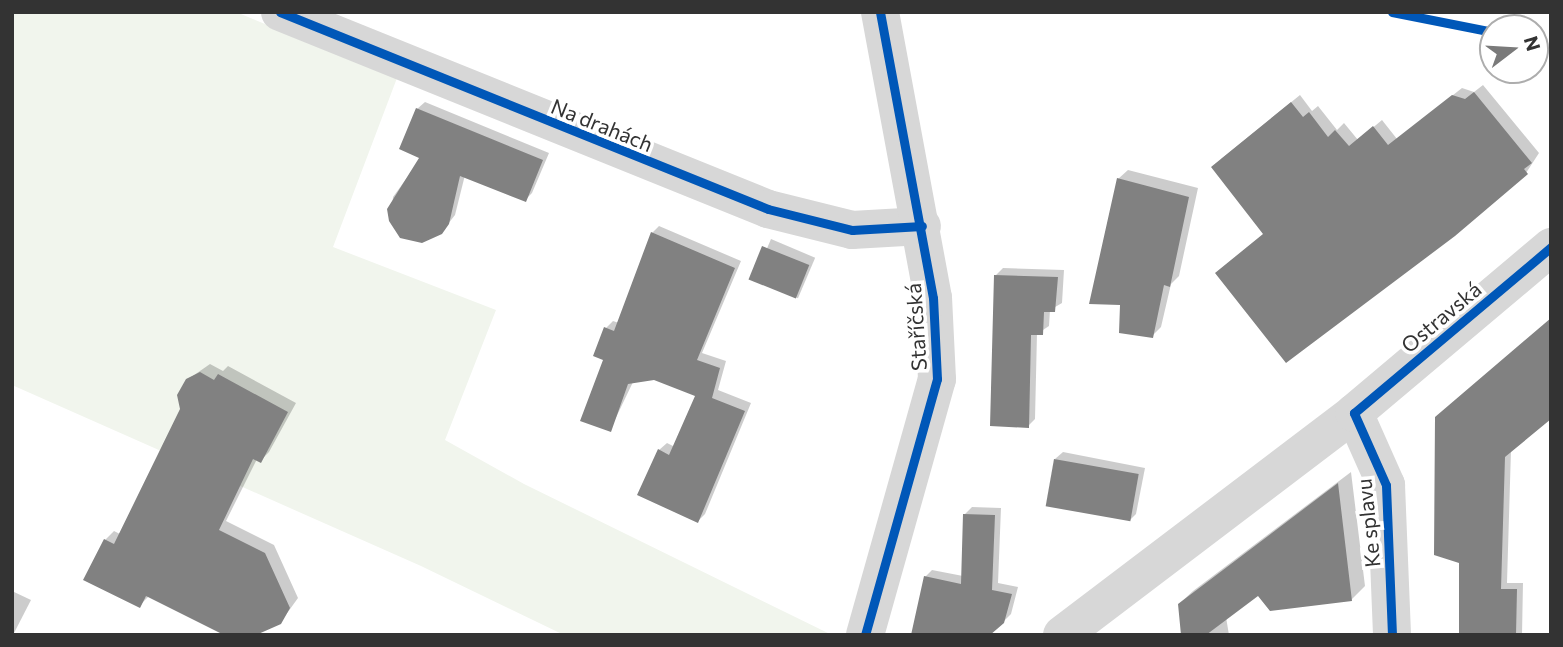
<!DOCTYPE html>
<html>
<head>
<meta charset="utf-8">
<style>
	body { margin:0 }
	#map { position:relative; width:1563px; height:647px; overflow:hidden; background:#fff; font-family:Commissioner,sans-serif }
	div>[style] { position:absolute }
	.green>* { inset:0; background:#f1f5ed }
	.shadow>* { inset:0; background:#0003; transform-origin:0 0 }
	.building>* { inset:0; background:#818181; transform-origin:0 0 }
	.minor>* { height:38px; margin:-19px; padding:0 19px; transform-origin:19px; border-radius:19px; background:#d7d7d7 }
	.cycleway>* { height:9px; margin:-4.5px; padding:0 4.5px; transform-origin:4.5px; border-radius:4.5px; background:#0057b8 }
	span { translate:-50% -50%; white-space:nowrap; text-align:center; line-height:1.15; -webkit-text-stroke:7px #fff; paint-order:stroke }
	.street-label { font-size:21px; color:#333 }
	.frame { position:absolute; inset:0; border:14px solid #333; pointer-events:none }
	.north { position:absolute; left:1479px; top:14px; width:70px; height:70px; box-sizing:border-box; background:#fff; border:2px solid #adadad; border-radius:50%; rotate:73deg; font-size:19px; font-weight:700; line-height:28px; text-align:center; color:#333 }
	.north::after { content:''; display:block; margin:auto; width:24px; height:32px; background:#7a7a7a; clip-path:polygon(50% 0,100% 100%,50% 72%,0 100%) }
</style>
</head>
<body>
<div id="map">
	<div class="green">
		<div style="clip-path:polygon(12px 12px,236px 12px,397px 78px,333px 247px,496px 310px,445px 440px,524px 484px,832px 635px,564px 635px,421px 566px,12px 385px)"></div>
	</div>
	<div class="shadow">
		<div style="clip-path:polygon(1483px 85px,1539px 153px,1526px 173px,1221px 159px,1300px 95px,1312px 111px,1318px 106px,1337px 130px,1344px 123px,1358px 140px,1382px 120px,1397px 139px,1462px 88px,1474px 92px)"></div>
		<div style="clip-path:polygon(425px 102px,549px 153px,532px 193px,525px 200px,465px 175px,455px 215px,441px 233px,391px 221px,393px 197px,422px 157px,417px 109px)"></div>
		<div style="clip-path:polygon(1128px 170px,1198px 188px,1179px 276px,1171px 284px,1161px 327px,1152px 336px,1118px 179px)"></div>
		<div style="clip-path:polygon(659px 226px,741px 261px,702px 353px,726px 361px,718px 390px,751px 403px,705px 514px,698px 521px,659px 450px,667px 443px,675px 447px,698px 395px,654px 378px,633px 382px,610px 430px,606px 328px,613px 321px,619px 323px,652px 233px)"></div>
		<div style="left:771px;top:239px;width:48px;height:44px;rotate:23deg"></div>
		<div style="clip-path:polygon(1003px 268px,1064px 270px,1062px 303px,1050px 310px,1049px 326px,1037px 334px,1035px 419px,1028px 426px,996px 275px)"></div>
		<div style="clip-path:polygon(1551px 319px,1511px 450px,1507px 583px,1523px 583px,1522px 635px,1461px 635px,1460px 562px)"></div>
		<div style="clip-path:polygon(210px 364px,223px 371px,228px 366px,296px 403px,269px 452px,260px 461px,257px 459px,226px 521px,274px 545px,298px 598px,280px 623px,262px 628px,259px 635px,228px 635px,149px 596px,139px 606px,105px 540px,114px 531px,120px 534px,182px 409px,187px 380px)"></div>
		<div style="clip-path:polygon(1063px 452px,1145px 468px,1136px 514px,1129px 521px,1055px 459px)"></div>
		<div style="clip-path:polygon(1351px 472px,1365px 586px,1351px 600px,1258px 594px,1226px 617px,1229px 635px,1183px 635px,1179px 604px,1193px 591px)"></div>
		<div style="clip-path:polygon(972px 507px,1001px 508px,998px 583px,1018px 587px,1011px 614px,1003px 622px,925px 577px,932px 570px,963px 576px,964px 515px)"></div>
		<div style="clip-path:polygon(12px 591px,31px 600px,13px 635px,12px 635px)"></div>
	</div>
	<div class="building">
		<div style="clip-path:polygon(1474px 92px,1532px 163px,1524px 169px,1528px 174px,1455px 236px,1286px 363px,1215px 273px,1263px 234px,1211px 167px,1291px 102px,1303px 117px,1309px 112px,1328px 137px,1335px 130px,1349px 146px,1373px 126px,1388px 145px,1452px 95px,1465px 99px)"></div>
		<div style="clip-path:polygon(416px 108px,543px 160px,526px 202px,460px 176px,449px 224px,442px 234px,422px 243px,400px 238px,389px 221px,387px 209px,419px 158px,399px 149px)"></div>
		<div style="clip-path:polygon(1117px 178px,1189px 197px,1170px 287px,1164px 285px,1153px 338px,1119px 333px,1120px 305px,1089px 304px)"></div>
		<div style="clip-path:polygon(651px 232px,735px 268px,697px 360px,720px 368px,712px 398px,745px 411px,698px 523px,637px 495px,658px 449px,669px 455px,695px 396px,654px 380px,628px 384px,611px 432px,580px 421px,603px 360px,593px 356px,604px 327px,614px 331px)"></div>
		<div style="left:762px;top:246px;width:51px;height:36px;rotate:22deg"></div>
		<div style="clip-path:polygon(994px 275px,1058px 277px,1055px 312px,1044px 312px,1043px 335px,1031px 335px,1029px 428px,990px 426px)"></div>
		<div style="clip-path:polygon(1551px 318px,1551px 419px,1505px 457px,1501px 589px,1517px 589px,1516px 635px,1459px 635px,1459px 563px,1434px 555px,1435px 417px)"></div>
		<div style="clip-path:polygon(200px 372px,214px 380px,218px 374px,288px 412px,261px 463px,253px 459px,219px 530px,265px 553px,290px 608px,281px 624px,256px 635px,224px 635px,146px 596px,140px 608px,83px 580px,104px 539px,114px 544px,180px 409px,177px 395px,186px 379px)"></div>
		<div style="left:1054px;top:459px;width:86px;height:48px;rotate:10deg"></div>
		<div style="clip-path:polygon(1338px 483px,1352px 601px,1270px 611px,1258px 596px,1206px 635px,1181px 635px,1178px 604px)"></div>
		<div style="clip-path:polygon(963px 514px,995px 515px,992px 590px,1012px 594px,1004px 623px,990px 635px,911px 635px,924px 576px,961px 584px)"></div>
	</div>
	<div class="minor">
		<div style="left:280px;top:12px;width:526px;rotate:21.98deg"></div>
		<div style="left:768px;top:209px;width:87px;rotate:14deg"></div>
		<div style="left:852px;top:230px;width:70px;rotate:-3.3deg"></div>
		<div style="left:1354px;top:413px;width:79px;rotate:66deg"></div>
		<div style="left:1386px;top:485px;width:150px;rotate:87.7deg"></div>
		<div style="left:865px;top:635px;width:266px;rotate:-74.3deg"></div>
		<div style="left:937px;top:379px;width:81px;rotate:-92.8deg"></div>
		<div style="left:933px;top:298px;width:291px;rotate:-100.5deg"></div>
		<div style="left:1062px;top:635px;width:367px;rotate:-37.2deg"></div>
		<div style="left:1354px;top:413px;width:258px;rotate:-40.1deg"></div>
	</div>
	<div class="cycleway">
		<div style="left:280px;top:12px;width:526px;rotate:21.98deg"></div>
		<div style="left:768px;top:209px;width:87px;rotate:14deg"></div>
		<div style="left:852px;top:230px;width:70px;rotate:-3.3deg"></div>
		<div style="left:1392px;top:12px;width:103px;rotate:11.2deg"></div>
		<div style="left:865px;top:635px;width:266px;rotate:-74.3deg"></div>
		<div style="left:937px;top:379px;width:81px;rotate:-92.8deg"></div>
		<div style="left:933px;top:298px;width:291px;rotate:-100.5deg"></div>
		<div style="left:1392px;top:635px;width:150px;rotate:-92.3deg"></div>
		<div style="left:1386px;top:485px;width:79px;rotate:-114deg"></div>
		<div style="left:1354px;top:413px;width:258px;rotate:-40.1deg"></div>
	</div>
	<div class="street-label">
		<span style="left:602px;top:125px;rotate:22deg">Na drahách</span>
		<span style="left:1441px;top:317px;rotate:-40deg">Ostravská</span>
		<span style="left:916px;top:327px;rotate:-94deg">Staříčská</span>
		<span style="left:1368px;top:523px;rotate:-96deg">Ke splavu</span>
	</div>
	<div class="frame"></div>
	<div class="north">N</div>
</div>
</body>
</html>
